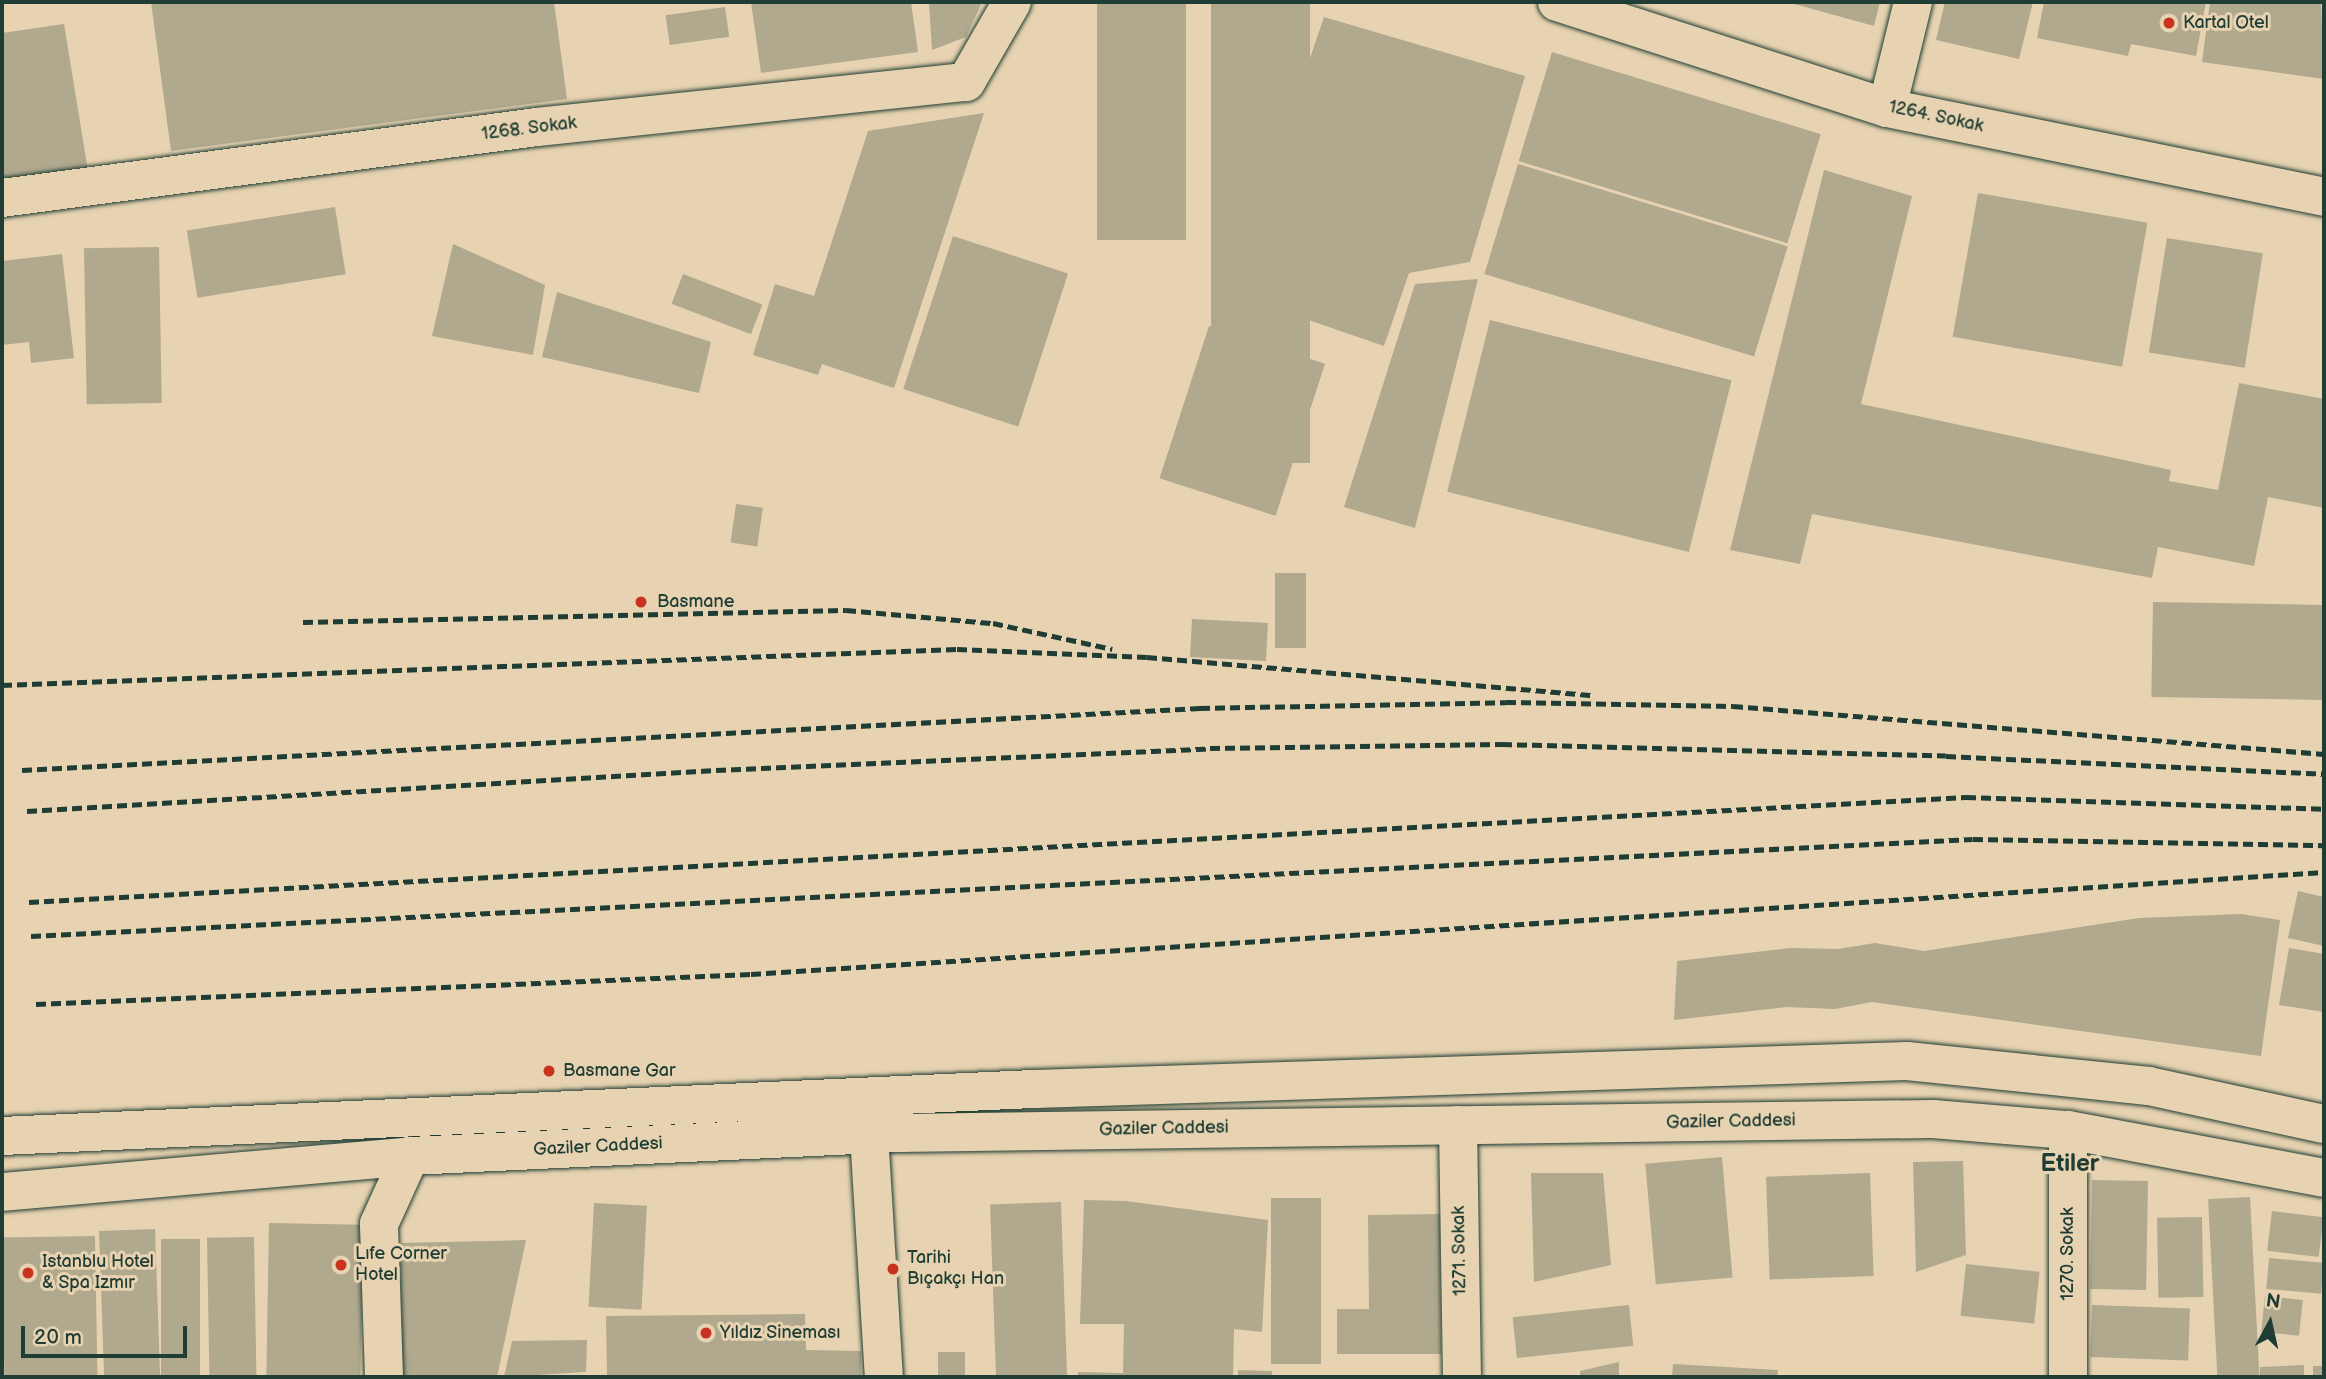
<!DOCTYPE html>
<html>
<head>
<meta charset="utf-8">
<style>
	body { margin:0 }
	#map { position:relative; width:2326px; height:1379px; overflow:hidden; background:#e7d3b1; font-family:"Balsamiq Sans",sans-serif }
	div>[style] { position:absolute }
	.building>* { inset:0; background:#b0a98e; transform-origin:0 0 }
	.roads { filter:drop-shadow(0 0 2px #1f3d34) drop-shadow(0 0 2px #1f3d34) }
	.street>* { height:38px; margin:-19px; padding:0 19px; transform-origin:19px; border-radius:19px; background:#e7d3b1 }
	.secondary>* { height:38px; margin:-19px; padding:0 19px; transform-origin:19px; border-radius:19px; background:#e7d3b1 }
	.primary>* { height:38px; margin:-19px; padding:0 19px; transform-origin:19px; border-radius:19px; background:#e7d3b1 }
	.rail>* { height:5px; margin-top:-2.5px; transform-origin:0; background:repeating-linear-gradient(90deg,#1f3d34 0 10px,transparent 0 15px) }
	.dots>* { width:19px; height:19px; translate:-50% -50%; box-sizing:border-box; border:4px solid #e7d3b1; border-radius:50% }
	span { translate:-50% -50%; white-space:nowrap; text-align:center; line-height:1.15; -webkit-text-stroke:6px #e7d3b1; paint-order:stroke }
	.poi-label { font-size:18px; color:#1f3d34 }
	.left { translate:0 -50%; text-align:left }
	.street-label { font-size:18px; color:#1f3d34 }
	.district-label { font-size:24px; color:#1f3d34; font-weight:700 }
	.frame { position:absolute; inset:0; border:4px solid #1f3d34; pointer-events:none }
	.north { position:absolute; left:2235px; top:1288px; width:70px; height:70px; -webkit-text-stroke:5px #e7d3b1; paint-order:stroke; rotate:8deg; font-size:19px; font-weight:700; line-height:28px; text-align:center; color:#1f3d34 }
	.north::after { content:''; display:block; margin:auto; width:24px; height:32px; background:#1f3d34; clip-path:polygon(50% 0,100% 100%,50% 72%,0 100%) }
	.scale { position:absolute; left:21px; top:1326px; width:166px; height:32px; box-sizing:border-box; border:4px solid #1f3d34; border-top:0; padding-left:9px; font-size:21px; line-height:24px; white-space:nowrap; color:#1f3d34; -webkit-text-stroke:5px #e7d3b1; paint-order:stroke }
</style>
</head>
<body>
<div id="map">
	<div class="building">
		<div style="clip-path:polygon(151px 2px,554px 2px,567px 99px,171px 151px)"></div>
		<div style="clip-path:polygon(751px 2px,911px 2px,918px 52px,761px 73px)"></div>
		<div style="clip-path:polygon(929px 2px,982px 2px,966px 37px,932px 50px)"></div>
		<div style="left:1097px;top:2px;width:89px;height:238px"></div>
		<div style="left:1211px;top:2px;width:99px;height:461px"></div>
		<div style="clip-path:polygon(1787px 2px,1880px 2px,1874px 26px)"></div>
		<div style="clip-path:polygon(1945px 2px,2033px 2px,2019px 59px,1936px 40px)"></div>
		<div style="clip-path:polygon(2044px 2px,2206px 2px,2196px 56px,2131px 44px,2128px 56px,2037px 38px)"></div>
		<div style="clip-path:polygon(2210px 2px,2321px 2px,2324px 79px,2202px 62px)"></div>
		<div style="left:725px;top:7px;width:30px;height:60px;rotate:82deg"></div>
		<div style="clip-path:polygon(1324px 17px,1525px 76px,1470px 262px,1409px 273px,1384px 346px,1230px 293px)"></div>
		<div style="clip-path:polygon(64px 24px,89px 177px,2px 190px,2px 33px)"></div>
		<div style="left:1552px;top:52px;width:281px;height:114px;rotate:17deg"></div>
		<div style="clip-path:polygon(984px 113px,894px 388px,822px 364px,818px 375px,753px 355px,775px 284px,814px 296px,868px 131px)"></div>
		<div style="left:1518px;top:164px;width:282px;height:115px;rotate:17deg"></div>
		<div style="clip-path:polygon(1824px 170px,1912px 196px,1861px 404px,2171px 470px,2169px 481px,2218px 490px,2239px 383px,2324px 399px,2324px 508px,2268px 497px,2254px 566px,2158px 547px,2152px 578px,1812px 514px,1800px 564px,1730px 550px)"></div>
		<div style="left:1978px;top:193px;width:172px;height:146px;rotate:10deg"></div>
		<div style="left:335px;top:207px;width:68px;height:150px;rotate:81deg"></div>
		<div style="left:953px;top:236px;width:121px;height:161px;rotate:18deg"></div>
		<div style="left:2167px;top:238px;width:97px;height:116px;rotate:9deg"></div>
		<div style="clip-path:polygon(453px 244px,545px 285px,533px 355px,432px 336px)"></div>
		<div style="left:159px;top:247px;width:156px;height:75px;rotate:89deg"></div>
		<div style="clip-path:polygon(62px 254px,74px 358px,31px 363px,29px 342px,2px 345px,2px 261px)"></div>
		<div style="left:683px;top:274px;width:85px;height:32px;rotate:21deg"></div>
		<div style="clip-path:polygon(1478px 279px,1415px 528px,1344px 507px,1415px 284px)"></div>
		<div style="clip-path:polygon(557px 292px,711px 342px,699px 393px,542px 357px)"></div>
		<div style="left:1490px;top:320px;width:249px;height:177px;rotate:14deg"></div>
		<div style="left:1209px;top:326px;width:122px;height:160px;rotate:18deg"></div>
		<div style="left:736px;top:504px;width:27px;height:39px;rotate:8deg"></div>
		<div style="left:1275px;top:573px;width:31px;height:75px"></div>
		<div style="left:2153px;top:602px;width:171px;height:95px;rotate:1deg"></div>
		<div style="left:1192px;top:619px;width:76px;height:38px;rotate:3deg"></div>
		<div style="clip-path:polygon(2298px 891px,2324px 897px,2324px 946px,2288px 938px)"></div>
		<div style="clip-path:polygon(2241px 914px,2280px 920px,2261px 1056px,1872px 1002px,1835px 1009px,1787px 1007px,1674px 1020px,1677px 961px,1790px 948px,1838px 949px,1875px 943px,1924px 951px,2139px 918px)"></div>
		<div style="clip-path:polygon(2289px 948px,2324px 954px,2324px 1012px,2279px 1005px)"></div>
		<div style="left:1722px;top:1157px;width:121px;height:77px;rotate:85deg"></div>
		<div style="clip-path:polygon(1963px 1161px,1966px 1255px,1916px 1272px,1913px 1162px)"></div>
		<div style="clip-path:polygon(1531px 1173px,1603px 1173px,1611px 1265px,1534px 1282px)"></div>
		<div style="left:1870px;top:1173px;width:103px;height:104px;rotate:88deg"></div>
		<div style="left:2092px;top:1180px;width:56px;height:109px;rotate:1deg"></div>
		<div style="left:2250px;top:1197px;width:180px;height:42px;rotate:87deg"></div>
		<div style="left:1271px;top:1198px;width:50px;height:166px"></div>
		<div style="clip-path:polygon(1084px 1200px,1126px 1201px,1268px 1220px,1262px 1332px,1234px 1329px,1233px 1377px,1078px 1377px,1078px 1372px,1123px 1373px,1124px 1324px,1080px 1324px)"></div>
		<div style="left:1061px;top:1202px;width:175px;height:71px;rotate:88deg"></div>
		<div style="left:594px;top:1203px;width:53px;height:104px;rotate:3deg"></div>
		<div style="left:2272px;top:1211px;width:52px;height:40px;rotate:7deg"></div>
		<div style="clip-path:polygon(1440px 1214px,1441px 1354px,1337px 1354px,1337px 1309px,1369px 1309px,1368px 1215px)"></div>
		<div style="left:2202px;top:1217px;width:80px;height:45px;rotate:89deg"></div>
		<div style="left:269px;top:1223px;width:94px;height:154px;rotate:1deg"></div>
		<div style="left:155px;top:1229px;width:148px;height:56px;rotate:88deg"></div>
		<div style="left:95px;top:1236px;width:141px;height:93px;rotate:89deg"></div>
		<div style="left:254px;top:1237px;width:140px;height:47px;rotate:89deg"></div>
		<div style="left:161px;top:1239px;width:39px;height:138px"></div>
		<div style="clip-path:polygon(526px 1240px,497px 1377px,402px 1377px,400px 1243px)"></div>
		<div style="left:2269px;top:1258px;width:55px;height:31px;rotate:5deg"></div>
		<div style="left:1966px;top:1264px;width:74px;height:52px;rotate:6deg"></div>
		<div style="left:2265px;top:1296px;width:38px;height:36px;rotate:6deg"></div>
		<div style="left:1629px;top:1305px;width:41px;height:117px;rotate:84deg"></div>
		<div style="left:2092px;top:1305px;width:98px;height:52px;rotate:2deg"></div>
		<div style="clip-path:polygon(805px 1314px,806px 1350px,861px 1351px,861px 1377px,607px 1377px,606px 1316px)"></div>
		<div style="clip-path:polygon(587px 1340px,586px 1372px,504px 1377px,512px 1341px)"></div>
		<div style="left:938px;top:1352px;width:27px;height:25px"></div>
		<div style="clip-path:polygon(1619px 1362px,1619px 1377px,1580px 1377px,1580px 1371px)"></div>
		<div style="clip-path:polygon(1673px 1364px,1778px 1370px,1777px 1377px,1672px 1377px)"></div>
		<div style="clip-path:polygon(2304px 1365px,2304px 1377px,2260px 1377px,2260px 1367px)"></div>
		<div style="left:2313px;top:1366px;width:11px;height:11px"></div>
		<div style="clip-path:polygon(1238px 1370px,1272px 1371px,1272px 1377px,1238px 1377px)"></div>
	</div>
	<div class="roads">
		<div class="street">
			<div style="left:1887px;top:108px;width:109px;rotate:-76.2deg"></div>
			<div style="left:2px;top:198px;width:540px;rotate:-7.56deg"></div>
			<div style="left:537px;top:127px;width:431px;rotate:-6deg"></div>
			<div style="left:966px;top:82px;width:92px;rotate:-60.1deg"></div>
			<div style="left:1458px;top:1125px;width:252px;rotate:89.1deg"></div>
			<div style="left:869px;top:1134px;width:243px;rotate:86.5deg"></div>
			<div style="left:384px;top:1377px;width:153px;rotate:-91.9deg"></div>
			<div style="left:379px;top:1224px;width:75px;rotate:-65.5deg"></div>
			<div style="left:2068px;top:1377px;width:247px;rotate:-90deg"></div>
		</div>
		<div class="secondary">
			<div style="left:1557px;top:2px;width:347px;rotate:17.8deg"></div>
			<div style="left:1887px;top:108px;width:446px;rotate:11.5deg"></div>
		</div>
		<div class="primary">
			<div style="left:2px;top:1136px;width:1034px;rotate:-2.61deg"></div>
			<div style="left:1035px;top:1089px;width:872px;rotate:-1.84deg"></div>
			<div style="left:1907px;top:1061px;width:243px;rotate:5.9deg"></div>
			<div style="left:2149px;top:1086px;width:179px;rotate:12.3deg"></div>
			<div style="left:2px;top:1192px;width:410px;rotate:-5deg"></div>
			<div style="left:410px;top:1156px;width:490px;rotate:-2.7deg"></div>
			<div style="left:899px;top:1133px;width:1034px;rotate:-0.78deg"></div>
			<div style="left:1933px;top:1119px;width:135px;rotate:4.7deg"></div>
			<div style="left:2068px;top:1130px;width:260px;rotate:10.6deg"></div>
		</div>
	</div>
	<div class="rail">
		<div style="left:303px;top:622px;width:543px;rotate:-1.27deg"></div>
		<div style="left:846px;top:610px;width:148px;rotate:5.1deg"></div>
		<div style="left:993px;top:623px;width:122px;rotate:12.3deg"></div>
		<div style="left:2px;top:685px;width:956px;rotate:-2.16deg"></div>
		<div style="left:957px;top:649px;width:190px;rotate:2.4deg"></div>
		<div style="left:1147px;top:657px;width:447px;rotate:4.9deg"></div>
		<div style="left:22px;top:770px;width:1180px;rotate:-3.01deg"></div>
		<div style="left:1200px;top:708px;width:306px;rotate:-1.1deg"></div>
		<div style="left:1506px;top:702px;width:227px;rotate:1deg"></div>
		<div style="left:1733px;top:706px;width:593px;rotate:4.64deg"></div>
		<div style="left:27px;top:811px;width:690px;rotate:-3.41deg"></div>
		<div style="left:716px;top:770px;width:494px;rotate:-2.5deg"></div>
		<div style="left:1210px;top:748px;width:292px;rotate:-0.8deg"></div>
		<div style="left:1502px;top:744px;width:444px;rotate:1.5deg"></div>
		<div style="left:1946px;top:756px;width:378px;rotate:2.7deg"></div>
		<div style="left:29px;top:902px;width:1940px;rotate:-3.1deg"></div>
		<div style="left:1966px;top:797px;width:358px;rotate:1.9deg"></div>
		<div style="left:31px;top:936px;width:1944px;rotate:-2.86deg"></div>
		<div style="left:1973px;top:839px;width:351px;rotate:1deg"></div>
		<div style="left:36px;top:1004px;width:716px;rotate:-2.4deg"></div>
		<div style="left:751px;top:974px;width:1576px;rotate:-3.71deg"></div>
	</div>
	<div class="dots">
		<div style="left:2169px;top:23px;background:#c8321e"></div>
		<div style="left:641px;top:602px;background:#c8321e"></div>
		<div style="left:549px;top:1071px;background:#c8321e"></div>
		<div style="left:341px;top:1265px;background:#c8321e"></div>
		<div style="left:893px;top:1269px;background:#c8321e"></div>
		<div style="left:28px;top:1273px;background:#c8321e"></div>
		<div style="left:706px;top:1333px;background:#c8321e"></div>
	</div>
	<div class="poi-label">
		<span class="left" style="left:2183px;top:23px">Kartal Otel</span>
		<span class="left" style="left:657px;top:602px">Basmane</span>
		<span class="left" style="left:563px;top:1071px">Basmane Gar</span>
		<span class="left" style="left:355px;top:1265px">Lıfe Corner<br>Hotel</span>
		<span class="left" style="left:907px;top:1269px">Tarihi<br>Bıçakçı Han</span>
		<span class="left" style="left:42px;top:1273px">Istanblu Hotel<br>&amp; Spa Izmır</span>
		<span class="left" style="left:720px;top:1333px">Yıldız Sineması</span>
	</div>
	<div class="street-label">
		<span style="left:1936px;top:117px;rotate:12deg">1264. Sokak</span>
		<span style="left:529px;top:129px;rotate:-7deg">1268. Sokak</span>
		<span style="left:1731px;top:1122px;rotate:-1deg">Gaziler Caddesi</span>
		<span style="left:1164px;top:1129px;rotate:-1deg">Gaziler Caddesi</span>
		<span style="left:598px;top:1147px;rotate:-3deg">Gaziler Caddesi</span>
		<span style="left:1460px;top:1251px;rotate:-91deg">1271. Sokak</span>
		<span style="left:2068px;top:1254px;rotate:-90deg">1270. Sokak</span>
	</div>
	<div class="district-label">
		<span style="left:2070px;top:1164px">Etiler</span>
	</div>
	<div class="frame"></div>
	<div class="north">N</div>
	<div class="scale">20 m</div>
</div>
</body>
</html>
